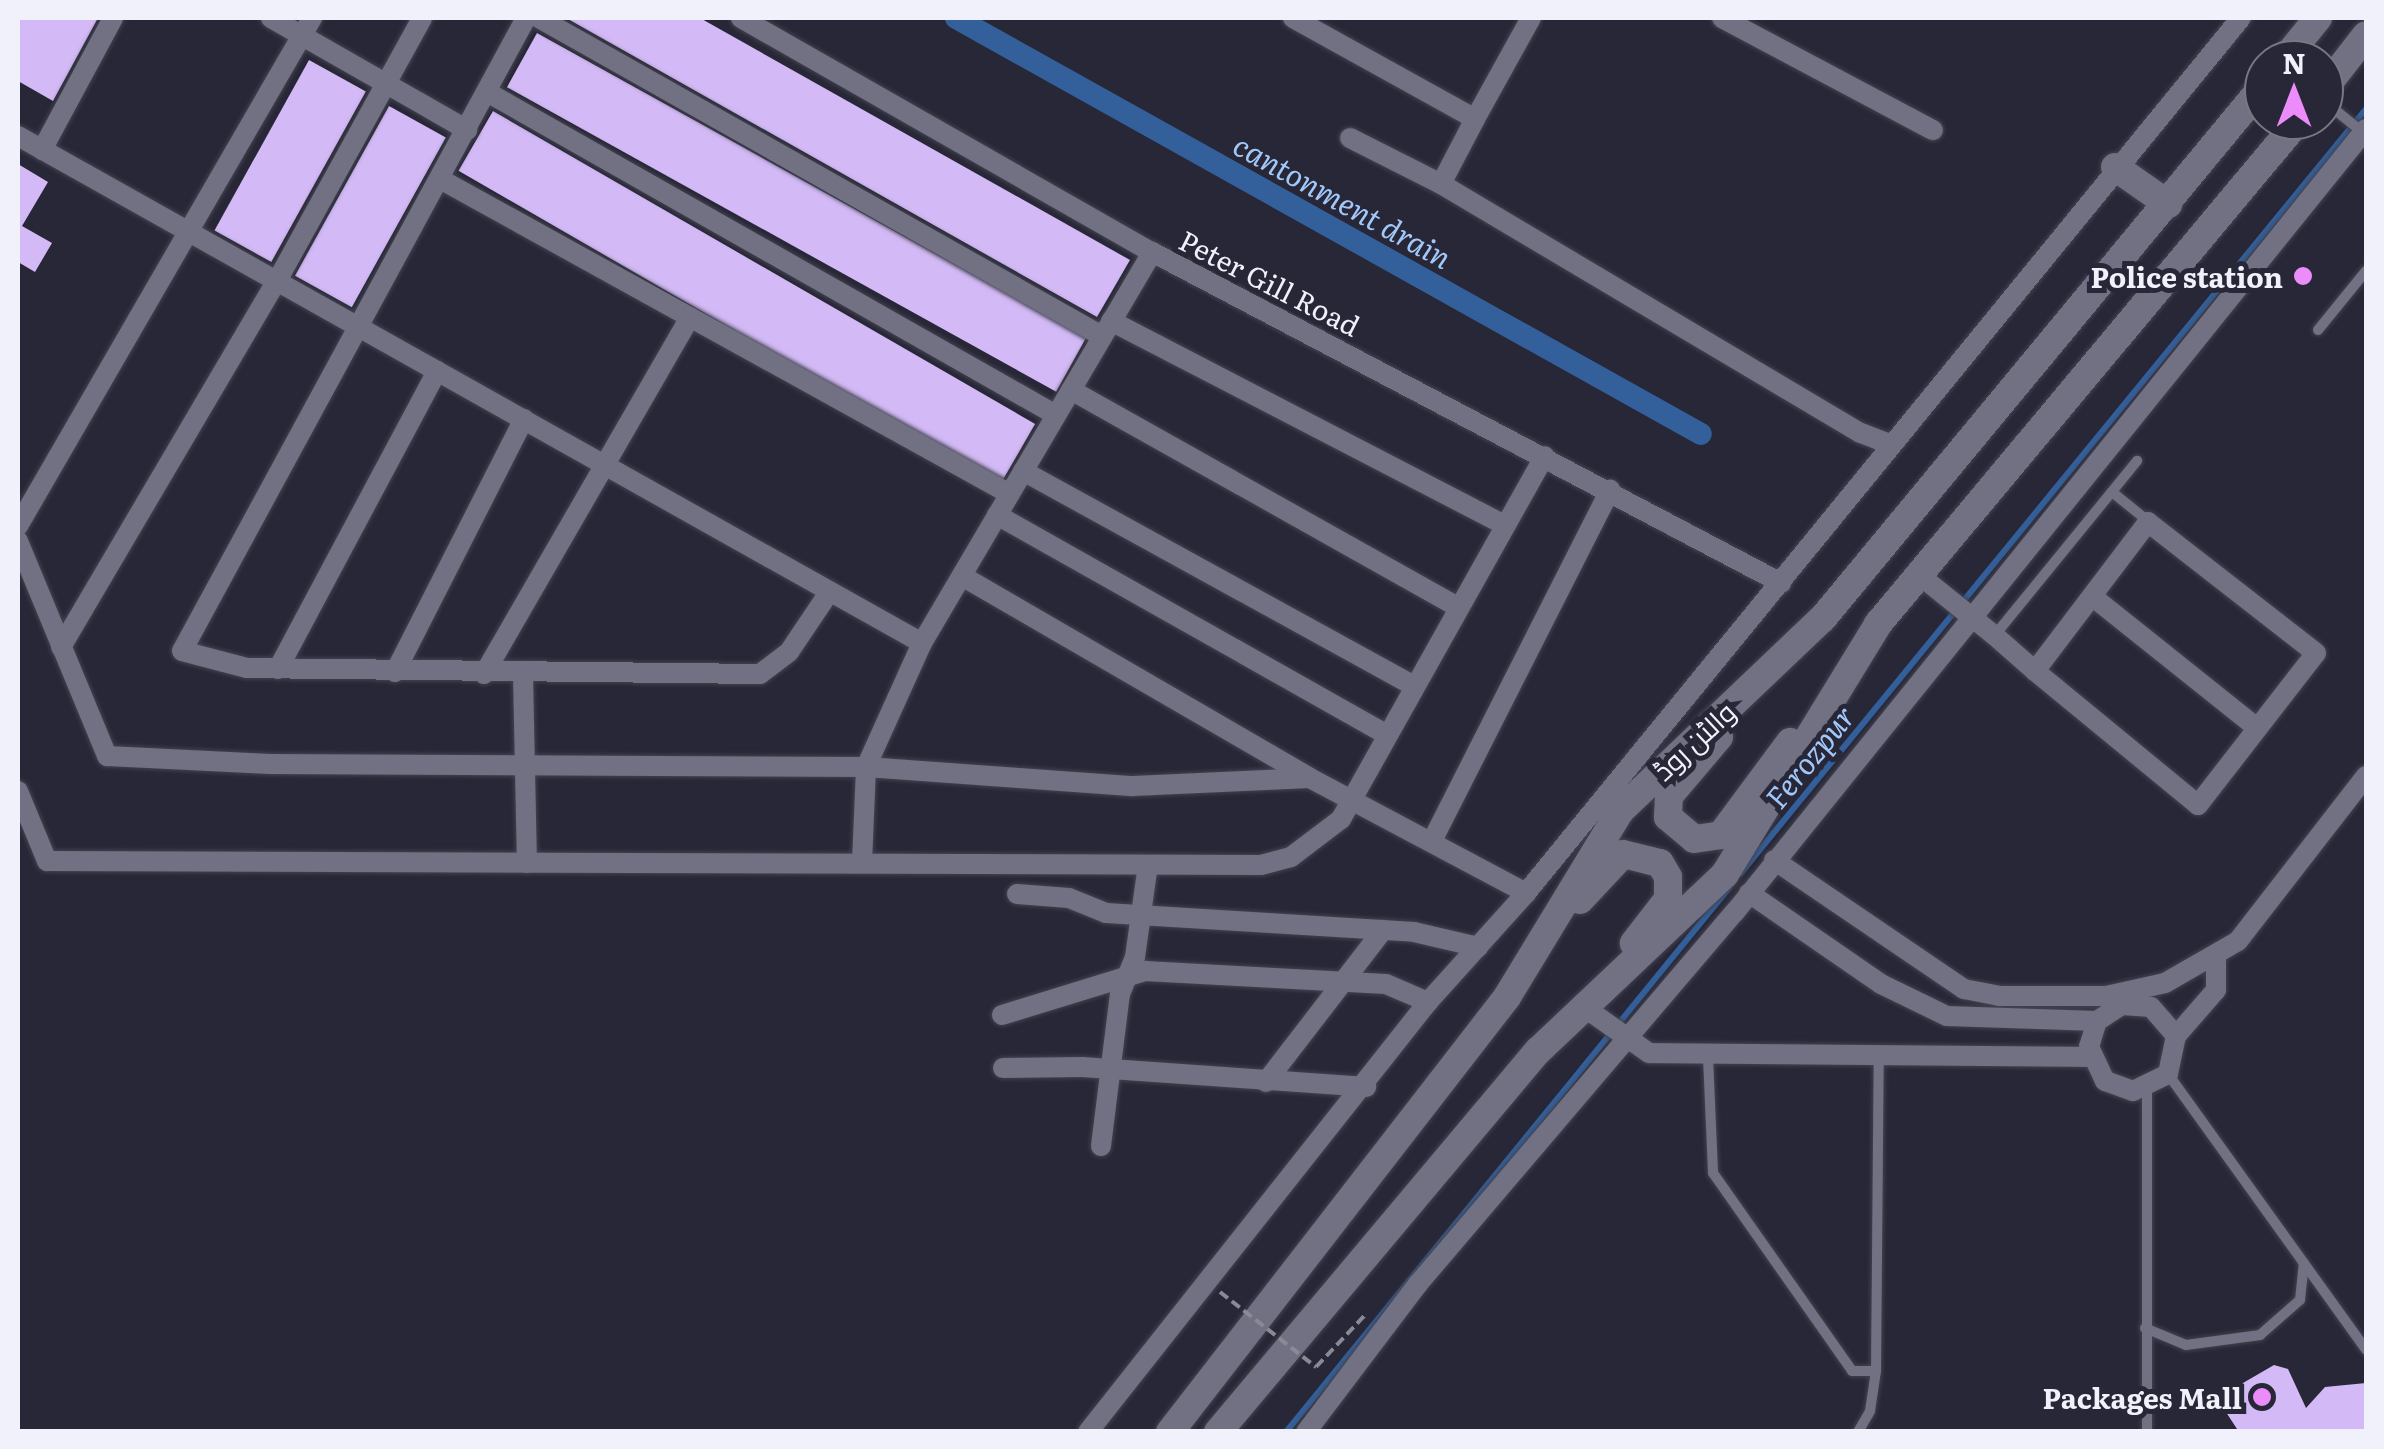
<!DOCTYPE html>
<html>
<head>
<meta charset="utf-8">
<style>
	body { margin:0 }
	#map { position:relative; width:2384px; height:1449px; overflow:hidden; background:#282737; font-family:Literata,Cairo,serif }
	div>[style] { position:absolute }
	.stream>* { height:6px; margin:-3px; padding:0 3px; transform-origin:3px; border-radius:3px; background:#33609b }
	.canal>* { height:22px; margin:-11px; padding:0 11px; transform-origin:11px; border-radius:11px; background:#33609b }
	.building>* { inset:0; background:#d3baf6; transform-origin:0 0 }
	.path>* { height:4px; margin-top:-2px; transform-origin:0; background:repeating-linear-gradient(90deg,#8a8996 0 10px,transparent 0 15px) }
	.roads { filter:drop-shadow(0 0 2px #42424f) drop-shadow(0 0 2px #42424f) }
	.service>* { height:10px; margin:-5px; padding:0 5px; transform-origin:5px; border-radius:5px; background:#727083 }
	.minor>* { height:20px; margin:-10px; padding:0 10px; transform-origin:10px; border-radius:10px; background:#727083 }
	.secondary>* { height:28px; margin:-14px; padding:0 14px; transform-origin:14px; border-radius:14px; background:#727083 }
	.path-bridge>* { height:4px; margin-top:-2px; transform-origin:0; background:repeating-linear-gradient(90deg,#8a8996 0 10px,transparent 0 15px) }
	.dots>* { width:28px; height:28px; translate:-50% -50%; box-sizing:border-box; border:5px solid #282737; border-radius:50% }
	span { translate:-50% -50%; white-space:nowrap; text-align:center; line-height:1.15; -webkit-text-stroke:10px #282737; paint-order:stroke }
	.poi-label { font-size:28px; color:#f1f1fb; font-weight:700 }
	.right { translate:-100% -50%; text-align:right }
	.street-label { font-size:28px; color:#f1f1fb }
	.water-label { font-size:30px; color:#a2c8fa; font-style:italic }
	.frame { position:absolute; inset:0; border:20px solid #f1f1fb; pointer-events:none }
	.north { position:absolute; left:2244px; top:40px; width:100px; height:100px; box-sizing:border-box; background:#282737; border:2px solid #787885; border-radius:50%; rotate:0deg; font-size:28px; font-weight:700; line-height:40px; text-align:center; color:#f1f1fb }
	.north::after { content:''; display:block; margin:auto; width:35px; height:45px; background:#ec8cfb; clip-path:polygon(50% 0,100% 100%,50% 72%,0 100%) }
</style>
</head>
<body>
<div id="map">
	<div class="stream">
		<div style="left:1740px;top:874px;width:988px;rotate:-50.71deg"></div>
		<div style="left:1286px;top:1432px;width:702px;rotate:-50.84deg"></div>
	</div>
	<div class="canal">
		<div style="left:956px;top:18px;width:853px;rotate:29.18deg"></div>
	</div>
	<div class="building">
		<div style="clip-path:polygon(18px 18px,98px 18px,53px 101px,18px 81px)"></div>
		<div style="clip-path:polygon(566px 18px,700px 18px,1130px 260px,1097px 317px)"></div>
		<div style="left:537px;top:33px;width:628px;height:62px;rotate:29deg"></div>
		<div style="left:309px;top:60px;width:65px;height:195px;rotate:29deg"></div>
		<div style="left:389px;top:106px;width:65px;height:194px;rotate:29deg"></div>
		<div style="left:493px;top:111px;width:626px;height:69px;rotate:30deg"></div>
		<div style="clip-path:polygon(18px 164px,48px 182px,22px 226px,52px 243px,35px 272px,18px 262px)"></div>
		<div style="clip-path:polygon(2274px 1365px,2288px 1369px,2306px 1408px,2325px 1387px,2366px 1383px,2366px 1432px,2239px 1432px,2220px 1403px,2224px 1394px)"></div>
	</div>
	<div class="path">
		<div style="left:1316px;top:1367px;width:74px;rotate:-46.6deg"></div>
	</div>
	<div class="roads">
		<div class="service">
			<div style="left:2324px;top:101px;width:54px;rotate:39deg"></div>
			<div style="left:2318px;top:330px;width:76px;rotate:-50.9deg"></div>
			<div style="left:2112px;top:492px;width:46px;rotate:38.9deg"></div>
			<div style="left:1995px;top:635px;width:225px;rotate:-50.8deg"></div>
			<div style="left:1708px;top:1057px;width:116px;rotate:87.5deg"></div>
			<div style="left:1713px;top:1173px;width:242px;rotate:54.9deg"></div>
			<div style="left:1852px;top:1371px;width:24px"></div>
			<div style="left:2168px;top:1074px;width:340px;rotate:54.3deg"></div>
			<div style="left:2145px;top:1328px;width:44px;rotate:22.5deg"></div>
			<div style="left:2186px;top:1345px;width:75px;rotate:-7.7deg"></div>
			<div style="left:2260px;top:1335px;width:53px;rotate:-41.2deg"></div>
			<div style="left:2300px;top:1300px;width:37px;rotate:-84deg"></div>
			<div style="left:1858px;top:1432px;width:24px;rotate:-60deg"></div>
			<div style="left:1870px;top:1411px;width:40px;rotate:-81.5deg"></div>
			<div style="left:1876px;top:1371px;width:313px;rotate:-89.5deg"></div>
			<div style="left:2147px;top:1432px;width:344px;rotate:-90deg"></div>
		</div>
		<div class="minor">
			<div style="left:271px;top:18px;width:226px;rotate:29.7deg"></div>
			<div style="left:526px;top:18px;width:720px;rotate:118.52deg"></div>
			<div style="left:182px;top:651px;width:67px;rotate:14.7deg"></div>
			<div style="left:247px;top:668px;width:513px;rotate:0.67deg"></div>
			<div style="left:760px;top:674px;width:36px;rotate:-37deg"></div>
			<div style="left:789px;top:652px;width:73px;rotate:-56.1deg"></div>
			<div style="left:539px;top:18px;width:647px;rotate:29.46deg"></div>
			<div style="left:741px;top:18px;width:473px;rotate:29.7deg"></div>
			<div style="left:1152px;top:252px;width:711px;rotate:27.75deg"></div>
			<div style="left:1293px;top:18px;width:208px;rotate:29deg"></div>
			<div style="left:1475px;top:119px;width:73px;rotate:117.6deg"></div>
			<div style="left:1441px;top:184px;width:488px;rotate:30.7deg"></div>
			<div style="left:1861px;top:433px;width:30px;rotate:21deg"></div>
			<div style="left:1722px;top:18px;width:239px;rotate:28deg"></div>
			<div style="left:487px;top:92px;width:654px;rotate:29.58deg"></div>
			<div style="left:1475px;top:119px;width:115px;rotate:-61deg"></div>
			<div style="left:18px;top:136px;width:1036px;rotate:29.29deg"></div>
			<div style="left:1350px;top:138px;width:102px;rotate:26.8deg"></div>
			<div style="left:42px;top:150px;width:150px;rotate:-61.7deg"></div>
			<div style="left:440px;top:179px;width:651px;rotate:28.93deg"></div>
			<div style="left:1111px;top:321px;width:444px;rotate:27.4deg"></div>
			<div style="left:1071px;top:390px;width:444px;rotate:29.3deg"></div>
			<div style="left:1023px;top:471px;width:446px;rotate:28.8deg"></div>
			<div style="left:997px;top:515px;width:448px;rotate:29.4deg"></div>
			<div style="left:18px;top:526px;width:587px;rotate:-59.94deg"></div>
			<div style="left:18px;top:541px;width:233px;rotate:67.5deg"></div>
			<div style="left:107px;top:756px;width:163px;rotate:2.8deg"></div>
			<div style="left:270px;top:764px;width:596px;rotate:0.29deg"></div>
			<div style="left:866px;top:767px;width:268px;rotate:4.1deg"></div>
			<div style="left:1133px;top:786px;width:177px;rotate:-2.6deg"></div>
			<div style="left:1918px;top:574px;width:97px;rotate:38.8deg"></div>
			<div style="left:1994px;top:635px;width:55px;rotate:41.3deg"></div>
			<div style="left:2035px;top:671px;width:211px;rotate:39.4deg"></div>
			<div style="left:2198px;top:805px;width:192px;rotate:-52.2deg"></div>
			<div style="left:2316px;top:653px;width:213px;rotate:-142.1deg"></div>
			<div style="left:2148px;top:522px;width:187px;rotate:127.2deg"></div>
			<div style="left:962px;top:576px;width:402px;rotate:30.1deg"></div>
			<div style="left:1310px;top:778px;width:245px;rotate:28deg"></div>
			<div style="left:2093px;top:597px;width:210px;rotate:38.6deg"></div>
			<div style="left:61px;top:647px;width:425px;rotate:-59.5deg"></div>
			<div style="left:277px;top:281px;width:300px;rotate:-61.1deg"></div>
			<div style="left:278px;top:669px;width:338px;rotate:-61.9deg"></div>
			<div style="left:395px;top:672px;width:284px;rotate:-63deg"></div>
			<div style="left:484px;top:674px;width:412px;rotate:-60deg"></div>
			<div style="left:523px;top:674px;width:189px;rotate:88.8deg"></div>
			<div style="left:18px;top:791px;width:76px;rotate:67.5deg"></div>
			<div style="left:47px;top:861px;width:1214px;rotate:0.19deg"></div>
			<div style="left:1261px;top:865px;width:31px;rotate:-15deg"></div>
			<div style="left:1291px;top:857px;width:63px;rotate:-37.2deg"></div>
			<div style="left:1341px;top:819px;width:416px;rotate:-60.7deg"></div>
			<div style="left:1432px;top:841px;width:394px;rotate:-63.1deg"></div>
			<div style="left:1774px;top:860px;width:230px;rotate:34.2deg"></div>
			<div style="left:1964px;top:989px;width:36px;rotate:11deg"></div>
			<div style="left:1999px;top:996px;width:107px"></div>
			<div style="left:2106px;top:996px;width:60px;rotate:-12.4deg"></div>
			<div style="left:2165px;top:983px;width:84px;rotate:-29.9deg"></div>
			<div style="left:2238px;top:941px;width:209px;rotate:-52.2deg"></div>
			<div style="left:862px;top:863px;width:96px;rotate:-87.6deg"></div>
			<div style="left:866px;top:767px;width:136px;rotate:-65.7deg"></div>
			<div style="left:922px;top:643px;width:454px;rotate:-59.5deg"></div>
			<div style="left:1749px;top:893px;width:160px;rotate:34.6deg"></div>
			<div style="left:1881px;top:984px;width:73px;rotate:25.9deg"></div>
			<div style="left:1947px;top:1016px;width:150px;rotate:1.9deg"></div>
			<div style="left:2097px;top:1021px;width:30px;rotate:-33deg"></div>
			<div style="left:2122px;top:1005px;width:29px;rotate:4deg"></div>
			<div style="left:2151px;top:1007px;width:38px;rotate:49deg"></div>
			<div style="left:2176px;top:1036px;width:39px;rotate:102deg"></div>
			<div style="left:2168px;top:1074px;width:39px;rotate:154deg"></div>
			<div style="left:2133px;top:1091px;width:30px;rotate:-160deg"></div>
			<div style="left:2105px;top:1081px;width:38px;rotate:-115deg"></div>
			<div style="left:2089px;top:1047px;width:27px;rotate:-73deg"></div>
			<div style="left:1017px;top:894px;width:52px;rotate:4.4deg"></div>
			<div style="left:1069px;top:898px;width:40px;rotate:22deg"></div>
			<div style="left:1106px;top:913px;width:309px;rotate:3.5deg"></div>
			<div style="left:1414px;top:932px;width:66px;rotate:13.2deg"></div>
			<div style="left:1581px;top:1005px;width:83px;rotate:35.2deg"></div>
			<div style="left:1649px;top:1053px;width:441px;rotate:0.5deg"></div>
			<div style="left:1002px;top:1015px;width:150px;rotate:-17.1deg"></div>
			<div style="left:1145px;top:971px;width:241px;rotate:3.1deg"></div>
			<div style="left:1386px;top:984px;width:46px;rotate:23.2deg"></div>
			<div style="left:2176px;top:1036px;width:61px;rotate:-49deg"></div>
			<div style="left:2216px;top:990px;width:31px;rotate:-90deg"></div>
			<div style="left:1003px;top:1068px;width:79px;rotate:-0.7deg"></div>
			<div style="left:1082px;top:1067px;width:285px;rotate:4deg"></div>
			<div style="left:1266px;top:1082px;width:192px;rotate:-52.4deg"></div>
			<div style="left:1101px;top:1146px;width:153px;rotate:-82.9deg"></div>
			<div style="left:1120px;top:994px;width:40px;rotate:-68deg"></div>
			<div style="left:1135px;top:957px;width:93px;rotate:-82deg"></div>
			<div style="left:1088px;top:1432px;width:548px;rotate:-51.67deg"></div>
			<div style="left:1428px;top:1002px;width:147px;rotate:-48deg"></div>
			<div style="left:1526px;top:893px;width:1130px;rotate:-50.75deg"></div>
			<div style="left:1306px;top:1432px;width:186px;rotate:-52.9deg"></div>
			<div style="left:1418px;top:1284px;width:489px;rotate:-49.6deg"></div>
			<div style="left:1735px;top:912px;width:1006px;rotate:-51.14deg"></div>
		</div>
		<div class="secondary">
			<div style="left:2284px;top:60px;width:54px;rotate:-51deg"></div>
			<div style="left:2324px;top:89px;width:68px;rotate:-52.1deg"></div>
			<div style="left:2115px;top:167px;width:65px;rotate:34.9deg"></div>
			<div style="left:1719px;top:737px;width:77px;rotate:130.3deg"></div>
			<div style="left:1669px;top:796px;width:21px;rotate:93deg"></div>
			<div style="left:1668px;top:817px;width:34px;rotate:40deg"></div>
			<div style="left:1694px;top:839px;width:27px;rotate:-8deg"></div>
			<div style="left:1721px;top:835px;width:116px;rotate:-53.4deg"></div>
			<div style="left:1580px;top:900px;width:63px;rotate:-46.9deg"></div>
			<div style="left:1623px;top:854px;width:38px;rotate:14deg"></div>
			<div style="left:1660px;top:863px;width:16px;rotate:60deg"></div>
			<div style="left:1668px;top:877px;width:22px;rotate:90deg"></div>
			<div style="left:1668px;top:899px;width:56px;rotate:127.7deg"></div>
			<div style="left:1170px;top:1432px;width:550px;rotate:-52.23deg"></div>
			<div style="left:1507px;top:997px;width:218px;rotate:-58.7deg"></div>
			<div style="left:1620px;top:811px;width:280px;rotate:-43.6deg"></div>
			<div style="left:1823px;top:618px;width:692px;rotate:-50.4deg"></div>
			<div style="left:1218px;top:1432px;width:498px;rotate:-50deg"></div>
			<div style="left:1538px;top:1051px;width:257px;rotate:-43.4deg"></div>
			<div style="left:1725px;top:874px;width:293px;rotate:-58.5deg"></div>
			<div style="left:1878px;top:624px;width:657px;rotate:-50.13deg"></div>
		</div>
	</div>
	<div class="path-bridge">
		<div style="left:1220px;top:1292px;width:122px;rotate:38deg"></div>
	</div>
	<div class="dots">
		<div style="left:2303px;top:276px;background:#ec8cfb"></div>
		<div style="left:2262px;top:1397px;background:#ec8cfb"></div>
	</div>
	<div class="poi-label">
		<span class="right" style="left:2283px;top:276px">Police station</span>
		<span class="right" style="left:2242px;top:1397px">Packages Mall</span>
	</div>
	<div class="street-label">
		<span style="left:1270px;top:282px;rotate:27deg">Peter Gill Road</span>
		<span style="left:1693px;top:740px;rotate:-43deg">والٹن روڈ</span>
	</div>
	<div class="water-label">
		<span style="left:1343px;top:200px;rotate:29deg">cantonment drain</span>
		<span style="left:1809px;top:756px;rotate:-51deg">Ferozpur</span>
	</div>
	<div class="frame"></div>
	<div class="north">N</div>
</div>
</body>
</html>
